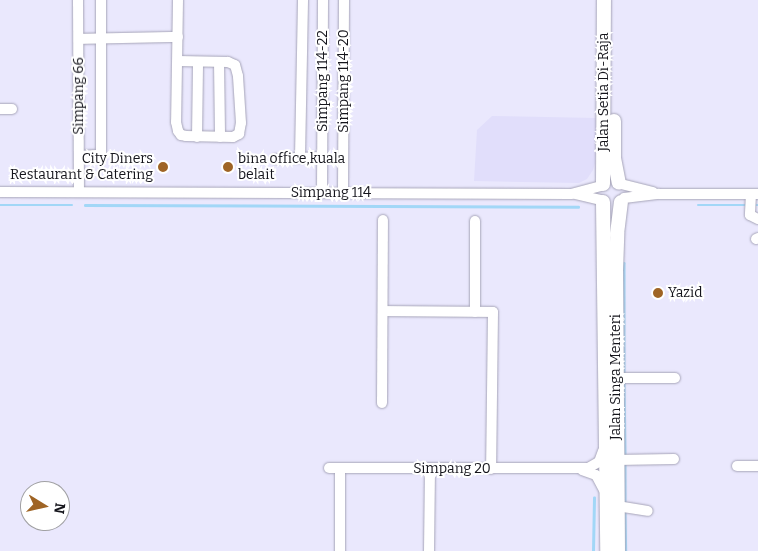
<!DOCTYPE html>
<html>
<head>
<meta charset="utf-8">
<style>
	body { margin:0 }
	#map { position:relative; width:758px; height:551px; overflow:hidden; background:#eae8fd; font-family:Bitter,serif }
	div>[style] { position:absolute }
	.built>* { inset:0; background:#e1defb }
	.stream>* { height:2.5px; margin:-1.25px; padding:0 1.25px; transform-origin:1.25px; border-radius:1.25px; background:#a2d7f7 }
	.roads { filter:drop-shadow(0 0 1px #a6a4b8) drop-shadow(0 0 1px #a6a4b8) }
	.minor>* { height:10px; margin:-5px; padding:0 5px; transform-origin:5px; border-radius:5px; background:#fff }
	.major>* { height:14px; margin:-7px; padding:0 7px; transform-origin:7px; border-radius:7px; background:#fff }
	.dots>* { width:14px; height:14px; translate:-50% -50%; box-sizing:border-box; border:2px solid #fff; border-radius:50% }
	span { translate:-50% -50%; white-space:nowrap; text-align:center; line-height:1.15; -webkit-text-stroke:4px #fff; paint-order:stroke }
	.street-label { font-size:14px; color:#14141b }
	.poi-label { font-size:14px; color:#14141b }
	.right { translate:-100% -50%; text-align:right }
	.left { translate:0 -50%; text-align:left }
	.north { position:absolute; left:20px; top:481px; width:50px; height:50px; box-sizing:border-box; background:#fff; border:1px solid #a1a1a4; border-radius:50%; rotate:99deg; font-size:14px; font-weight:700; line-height:20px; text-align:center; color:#14141b }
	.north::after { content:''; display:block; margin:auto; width:18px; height:22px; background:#9f6425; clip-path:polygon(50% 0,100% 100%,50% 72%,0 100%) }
</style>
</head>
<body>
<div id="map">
	<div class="built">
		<div style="clip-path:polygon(492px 116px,596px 118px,595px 163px,593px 170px,587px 179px,579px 183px,474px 181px,477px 130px)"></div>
	</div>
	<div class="stream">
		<div style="left:0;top:205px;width:72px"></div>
		<div style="left:85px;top:205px;width:493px;rotate:0.2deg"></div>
		<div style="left:698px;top:205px;width:48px"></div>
		<div style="left:756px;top:205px;width:2px"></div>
		<div style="left:624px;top:263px;width:111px;rotate:90deg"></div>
		<div style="left:624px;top:382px;width:74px;rotate:89.2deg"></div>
		<div style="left:625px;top:464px;width:37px;rotate:90deg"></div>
		<div style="left:625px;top:512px;width:39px;rotate:89deg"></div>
		<div style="left:593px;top:551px;width:53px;rotate:-88.9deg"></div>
	</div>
	<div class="roads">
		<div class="minor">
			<div style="left:78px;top:0;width:192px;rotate:89.7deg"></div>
			<div style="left:178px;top:0;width:122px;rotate:90.9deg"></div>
			<div style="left:176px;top:122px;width:9px;rotate:77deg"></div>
			<div style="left:178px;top:131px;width:5px;rotate:53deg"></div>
			<div style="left:181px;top:135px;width:5px;rotate:11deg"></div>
			<div style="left:186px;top:136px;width:47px;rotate:1.2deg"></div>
			<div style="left:233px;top:137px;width:7px;rotate:-27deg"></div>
			<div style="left:239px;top:134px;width:11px;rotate:-80deg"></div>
			<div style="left:241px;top:123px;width:47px;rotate:-93.7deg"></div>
			<div style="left:238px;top:76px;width:11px;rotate:-105deg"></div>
			<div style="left:235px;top:65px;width:8px;rotate:-157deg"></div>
			<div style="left:228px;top:62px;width:50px;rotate:-178.9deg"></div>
			<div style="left:79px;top:39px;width:99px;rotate:-1.2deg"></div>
			<div style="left:219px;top:62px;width:75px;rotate:89.2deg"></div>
			<div style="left:0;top:109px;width:12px"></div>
			<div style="left:197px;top:137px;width:75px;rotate:-89.2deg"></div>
			<div style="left:79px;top:156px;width:22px;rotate:-3deg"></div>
			<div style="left:101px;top:155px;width:155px;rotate:-90deg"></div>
			<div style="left:300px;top:157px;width:157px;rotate:-88.9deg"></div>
			<div style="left:276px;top:159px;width:46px;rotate:-2.5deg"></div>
			<div style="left:621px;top:184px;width:33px;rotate:14deg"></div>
			<div style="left:0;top:192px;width:571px;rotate:0.2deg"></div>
			<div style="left:571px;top:194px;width:31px;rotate:-15deg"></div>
			<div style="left:322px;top:193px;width:193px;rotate:-89.7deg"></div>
			<div style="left:343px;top:193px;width:193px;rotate:-89.7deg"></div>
			<div style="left:575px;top:194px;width:27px;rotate:13deg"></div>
			<div style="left:751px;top:194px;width:21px;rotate:93deg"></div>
			<div style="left:750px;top:215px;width:9px;rotate:27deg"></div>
			<div style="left:624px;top:198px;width:35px;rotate:-7deg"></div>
			<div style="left:659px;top:194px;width:99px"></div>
			<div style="left:756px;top:239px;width:2px;rotate:-27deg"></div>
			<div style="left:383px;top:311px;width:110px;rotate:0.5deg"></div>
			<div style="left:493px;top:312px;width:157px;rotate:90.7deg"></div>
			<div style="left:475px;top:312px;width:91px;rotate:-90deg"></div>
			<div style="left:616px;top:378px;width:59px"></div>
			<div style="left:382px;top:403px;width:183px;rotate:-89.7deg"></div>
			<div style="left:616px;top:460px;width:58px;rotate:-1deg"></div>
			<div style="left:737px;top:466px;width:21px"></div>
			<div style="left:329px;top:468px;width:259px"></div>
			<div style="left:588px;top:468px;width:13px;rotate:-29deg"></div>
			<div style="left:599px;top:462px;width:12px;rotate:-70deg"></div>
			<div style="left:582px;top:470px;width:15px;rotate:20deg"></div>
			<div style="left:596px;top:475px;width:17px;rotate:62deg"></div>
			<div style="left:617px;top:506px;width:31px;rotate:9deg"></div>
			<div style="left:340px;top:551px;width:83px;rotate:-90deg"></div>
			<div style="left:429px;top:551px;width:83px;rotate:-89.3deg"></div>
		</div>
		<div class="major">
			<div style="left:614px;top:121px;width:37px;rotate:90deg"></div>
			<div style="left:614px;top:158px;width:25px;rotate:79deg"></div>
			<div style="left:603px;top:184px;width:184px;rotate:-89.7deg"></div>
			<div style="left:603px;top:202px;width:349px;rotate:89.3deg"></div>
			<div style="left:618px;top:551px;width:280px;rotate:-90.4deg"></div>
			<div style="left:616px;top:271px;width:37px;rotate:-88deg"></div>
			<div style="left:617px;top:234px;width:32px;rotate:-83deg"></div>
		</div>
	</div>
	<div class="dots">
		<div style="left:163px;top:167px;background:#9f6425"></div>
		<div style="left:228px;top:167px;background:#9f6425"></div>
		<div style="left:658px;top:293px;background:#9f6425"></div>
	</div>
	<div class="street-label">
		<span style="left:323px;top:81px;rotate:-90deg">Simpang 114-22</span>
		<span style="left:344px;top:81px;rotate:-90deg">Simpang 114-20</span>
		<span style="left:604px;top:92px;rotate:-90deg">Jalan Setia Di-Raja</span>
		<span style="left:79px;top:96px;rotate:-90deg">Simpang 66</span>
		<span style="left:331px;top:193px">Simpang 114</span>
		<span style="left:616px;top:377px;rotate:-90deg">Jalan Singa Menteri</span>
		<span style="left:452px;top:469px">Simpang 20</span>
	</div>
	<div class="poi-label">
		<span class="right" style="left:153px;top:167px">City Diners<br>Restaurant &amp; Catering</span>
		<span class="left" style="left:238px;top:167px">bina office,kuala<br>belait</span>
		<span class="left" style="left:668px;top:293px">Yazid</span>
	</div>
	<div class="north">N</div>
</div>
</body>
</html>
